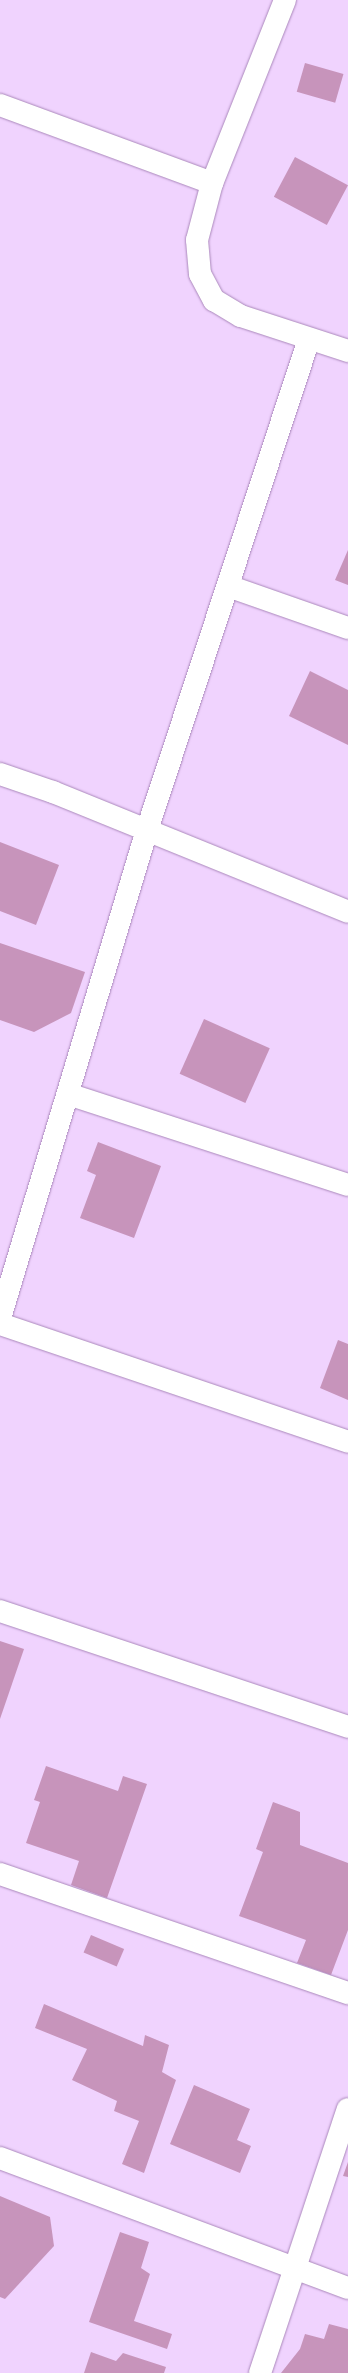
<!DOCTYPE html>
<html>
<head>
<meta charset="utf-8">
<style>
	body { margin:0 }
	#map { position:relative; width:348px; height:2373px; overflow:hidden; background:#f0d3fe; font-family:"Fira Sans Condensed",sans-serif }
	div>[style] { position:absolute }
	.building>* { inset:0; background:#c794bb; transform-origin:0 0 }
	.roads { filter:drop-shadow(0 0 1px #a8b) drop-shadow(0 0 1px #a8b) }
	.minor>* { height:22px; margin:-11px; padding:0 11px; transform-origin:11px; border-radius:11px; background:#fff }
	span { translate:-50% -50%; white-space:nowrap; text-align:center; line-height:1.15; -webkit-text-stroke:3.5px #fff; paint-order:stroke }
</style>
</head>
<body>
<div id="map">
	<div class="building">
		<div style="left:305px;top:63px;width:40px;height:30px;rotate:16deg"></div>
		<div style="left:295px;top:157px;width:60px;height:45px;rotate:28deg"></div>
		<div style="clip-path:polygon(348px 550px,348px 585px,335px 580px)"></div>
		<div style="clip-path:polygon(310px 671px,348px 690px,348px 745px,289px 716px)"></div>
		<div style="clip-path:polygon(0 842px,59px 865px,36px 925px,0 911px)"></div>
		<div style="clip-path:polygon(0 943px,85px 972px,71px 1013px,34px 1032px,0 1020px)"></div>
		<div style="left:204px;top:1019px;width:72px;height:60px;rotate:24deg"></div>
		<div style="clip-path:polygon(98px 1142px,161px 1166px,134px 1238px,80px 1218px,96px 1175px,87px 1171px)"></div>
		<div style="clip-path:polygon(338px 1340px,348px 1344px,348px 1400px,320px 1388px)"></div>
		<div style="clip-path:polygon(0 1641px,24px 1649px,0 1719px)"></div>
		<div style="clip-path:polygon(46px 1766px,118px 1791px,123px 1776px,147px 1784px,107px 1898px,71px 1885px,79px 1861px,26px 1843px,40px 1802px,34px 1800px)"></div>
		<div style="clip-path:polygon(273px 1802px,300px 1812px,300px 1845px,348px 1863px,348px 1930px,331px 1975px,297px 1963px,306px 1940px,239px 1916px,263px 1852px,256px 1849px)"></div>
		<div style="left:91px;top:1935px;width:36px;height:19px;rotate:23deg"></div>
		<div style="clip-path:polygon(44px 2004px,143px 2046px,145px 2035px,169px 2045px,162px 2072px,176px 2080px,144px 2173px,122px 2164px,139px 2121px,114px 2111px,117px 2101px,72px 2080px,87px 2049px,35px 2028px)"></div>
		<div style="clip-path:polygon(194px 2085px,250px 2109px,237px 2140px,251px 2146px,240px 2173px,170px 2144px)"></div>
		<div style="clip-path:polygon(348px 2162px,348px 2177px,343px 2176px)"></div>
		<div style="clip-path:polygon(0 2196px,50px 2217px,54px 2246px,5px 2299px,0 2297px)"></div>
		<div style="clip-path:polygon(120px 2232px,149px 2242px,141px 2268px,150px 2274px,134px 2321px,172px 2334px,167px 2349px,89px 2322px)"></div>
		<div style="clip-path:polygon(329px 2324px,348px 2329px,348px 2373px,281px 2373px,300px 2349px,305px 2334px,324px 2339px)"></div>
		<div style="clip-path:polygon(91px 2352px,116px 2361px,123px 2353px,166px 2367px,164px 2373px,84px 2373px)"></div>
	</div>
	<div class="roads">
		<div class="minor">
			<div style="left:285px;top:0;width:197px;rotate:111.7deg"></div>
			<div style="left:212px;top:183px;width:59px;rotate:104.7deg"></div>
			<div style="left:197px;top:240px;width:34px;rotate:85deg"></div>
			<div style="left:200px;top:274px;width:30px;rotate:62deg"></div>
			<div style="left:214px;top:300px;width:31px;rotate:31deg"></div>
			<div style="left:241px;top:316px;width:113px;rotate:18.1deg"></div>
			<div style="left:0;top:105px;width:226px;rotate:20.2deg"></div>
			<div style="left:228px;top:586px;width:127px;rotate:19.3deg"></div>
			<div style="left:0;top:774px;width:56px;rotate:18.8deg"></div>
			<div style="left:53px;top:792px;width:318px;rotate:22.1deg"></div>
			<div style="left:68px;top:1094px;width:294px;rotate:18deg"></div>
			<div style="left:0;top:1318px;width:510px;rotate:-73.24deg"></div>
			<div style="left:147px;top:830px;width:517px;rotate:-71.74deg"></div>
			<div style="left:0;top:1324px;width:367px;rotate:18.7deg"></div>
			<div style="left:0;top:1611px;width:367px;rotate:18.4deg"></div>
			<div style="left:0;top:1874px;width:368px;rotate:18.9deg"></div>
			<div style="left:0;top:2158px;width:371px;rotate:20.5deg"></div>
			<div style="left:260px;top:2373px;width:278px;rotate:-71.6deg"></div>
		</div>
	</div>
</div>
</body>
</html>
